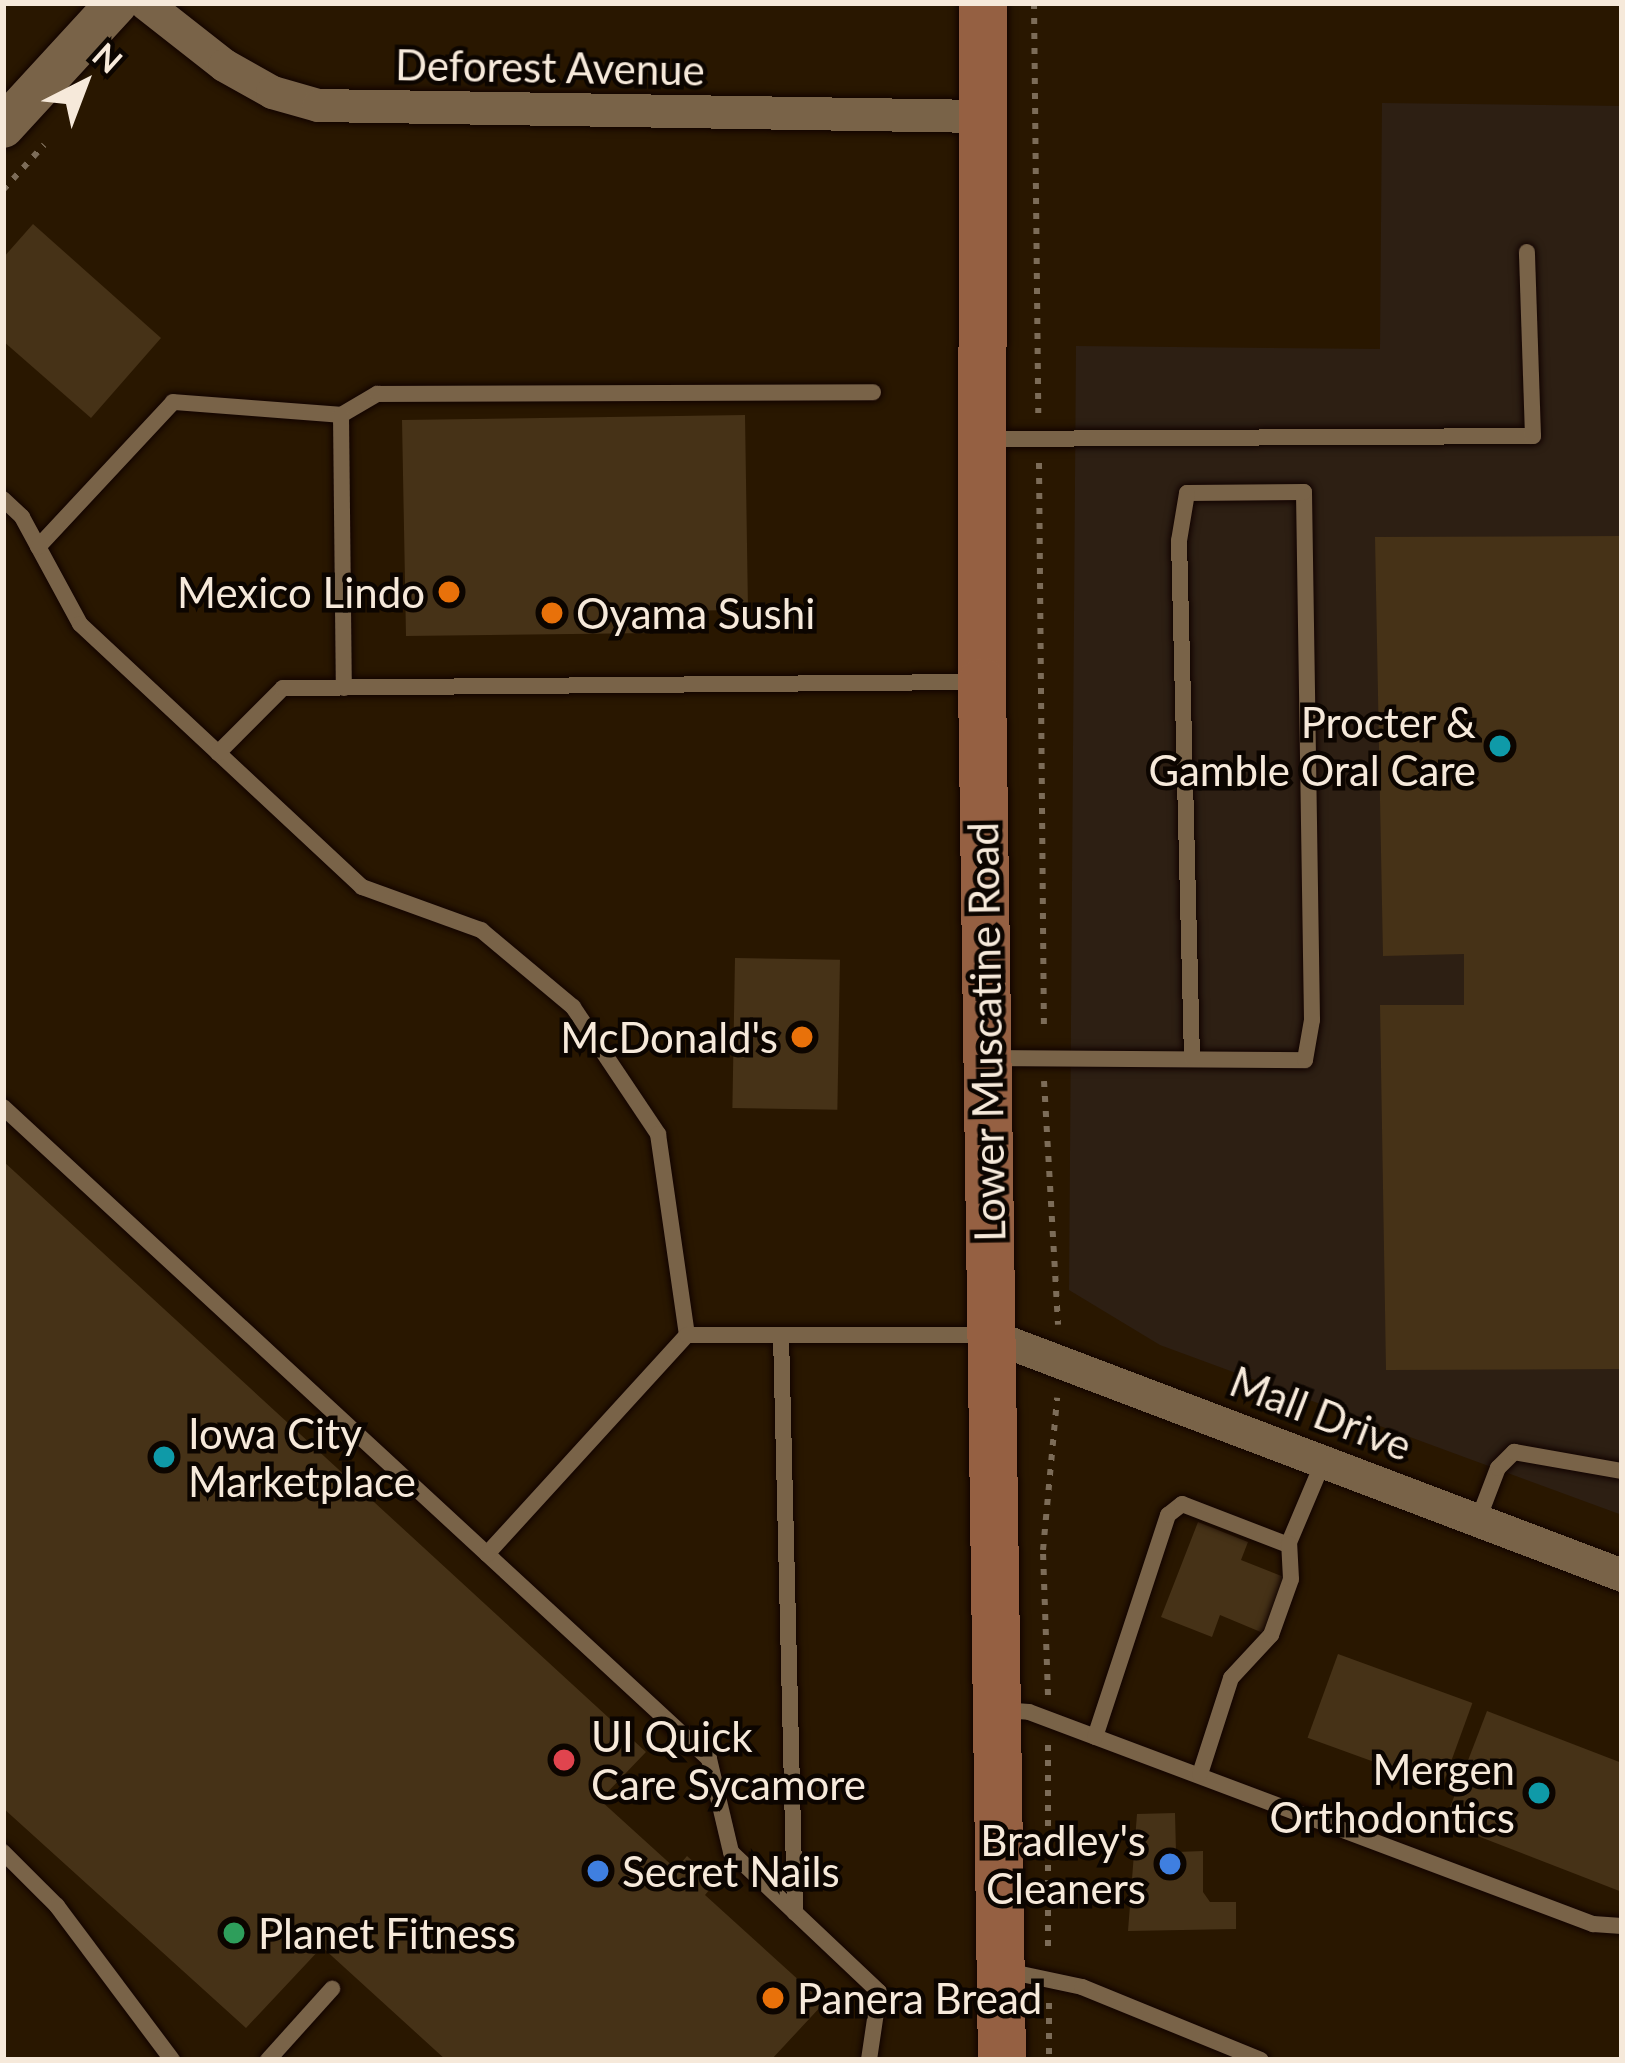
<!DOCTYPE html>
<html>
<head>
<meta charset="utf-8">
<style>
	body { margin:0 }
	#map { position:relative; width:1625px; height:2063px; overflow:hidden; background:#291700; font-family:Lato,sans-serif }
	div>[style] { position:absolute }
	.industrial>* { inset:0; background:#2d1f13 }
	.building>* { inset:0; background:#463217; transform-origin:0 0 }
	.path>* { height:6px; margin-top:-3px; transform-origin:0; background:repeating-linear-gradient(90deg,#7c6c58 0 6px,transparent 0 15px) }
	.roads { filter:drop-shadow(0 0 3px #110300) drop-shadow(0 0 3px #110300) }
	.service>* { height:16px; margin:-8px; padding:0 8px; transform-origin:8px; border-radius:8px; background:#796348 }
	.minor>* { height:33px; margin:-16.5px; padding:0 16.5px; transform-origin:16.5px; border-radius:16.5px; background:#796348 }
	.tertiary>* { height:42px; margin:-21px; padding:0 21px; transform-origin:21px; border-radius:21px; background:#796348 }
	.secondary>* { height:48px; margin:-24px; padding:0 24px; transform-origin:24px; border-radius:24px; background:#956042 }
	.dots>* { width:33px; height:33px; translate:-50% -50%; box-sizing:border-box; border:6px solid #0c0500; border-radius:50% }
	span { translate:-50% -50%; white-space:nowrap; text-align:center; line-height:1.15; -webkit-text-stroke:9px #0c0500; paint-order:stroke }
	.street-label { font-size:42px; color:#f6e9da }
	.poi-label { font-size:42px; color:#f6e9da }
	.right { translate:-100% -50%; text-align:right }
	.left { translate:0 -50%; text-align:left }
	.frame { position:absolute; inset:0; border:6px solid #f6e9da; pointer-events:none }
	.north { position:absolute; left:24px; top:24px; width:120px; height:120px; -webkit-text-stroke:9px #0c0500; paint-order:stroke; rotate:42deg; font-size:33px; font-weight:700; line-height:48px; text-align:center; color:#f6e9da }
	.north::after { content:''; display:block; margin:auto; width:42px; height:54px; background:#f6e9da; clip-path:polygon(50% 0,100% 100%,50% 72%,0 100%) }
</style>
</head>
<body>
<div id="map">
	<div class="industrial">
		<div style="clip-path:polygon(1382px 103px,1622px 106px,1622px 1515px,1160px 1345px,1069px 1290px,1076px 346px,1380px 349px)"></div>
	</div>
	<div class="building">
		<div style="clip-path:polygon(33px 224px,161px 338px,91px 418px,3px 341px,3px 258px)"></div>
		<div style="clip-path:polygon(745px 415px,748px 610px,654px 611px,655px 633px,406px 636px,402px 420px)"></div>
		<div style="clip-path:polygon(1622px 536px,1622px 1369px,1386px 1370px,1380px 1005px,1464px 1005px,1464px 954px,1383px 956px,1375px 537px)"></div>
		<div style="left:735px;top:958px;width:105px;height:150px;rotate:1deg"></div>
		<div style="clip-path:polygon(3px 1161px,646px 1752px,600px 1800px,676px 1869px,687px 1856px,716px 1882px,705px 1895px,824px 2003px,771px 2060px,446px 2060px,322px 1947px,246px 2028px,3px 1808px)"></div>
		<div style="clip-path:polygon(1198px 1522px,1248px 1542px,1241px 1560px,1284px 1577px,1263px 1633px,1220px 1615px,1212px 1637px,1161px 1617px)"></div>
		<div style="left:1338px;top:1654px;width:143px;height:89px;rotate:20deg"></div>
		<div style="clip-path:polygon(1487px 1711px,1622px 1763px,1622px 1892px,1444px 1823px)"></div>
		<div style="clip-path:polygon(1175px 1813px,1176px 1852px,1203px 1851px,1203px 1892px,1210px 1902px,1236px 1902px,1236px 1929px,1128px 1931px,1137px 1814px)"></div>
	</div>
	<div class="path">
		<div style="left:1034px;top:3px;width:410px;rotate:89.4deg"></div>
		<div style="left:3px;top:190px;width:61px;rotate:-47.7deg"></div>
		<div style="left:1039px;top:463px;width:568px;rotate:89.5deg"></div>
		<div style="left:1044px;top:1081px;width:244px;rotate:86.7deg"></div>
		<div style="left:1048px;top:1695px;width:145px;rotate:-92deg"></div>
		<div style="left:1043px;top:1550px;width:153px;rotate:-84.7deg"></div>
		<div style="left:1048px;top:1745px;width:208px;rotate:90deg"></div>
		<div style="left:1049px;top:2003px;width:57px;rotate:90deg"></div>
	</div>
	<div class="roads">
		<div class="service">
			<div style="left:341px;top:415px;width:42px;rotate:-30.3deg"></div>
			<div style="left:377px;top:394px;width:496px;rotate:-0.2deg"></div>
			<div style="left:984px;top:439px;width:549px;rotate:-0.31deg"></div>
			<div style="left:1533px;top:436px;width:184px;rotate:-91.9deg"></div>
			<div style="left:3px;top:499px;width:26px;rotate:43deg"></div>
			<div style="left:22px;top:517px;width:122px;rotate:61.5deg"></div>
			<div style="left:80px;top:624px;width:386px;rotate:43deg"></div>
			<div style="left:362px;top:887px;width:127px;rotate:19.9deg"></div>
			<div style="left:481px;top:930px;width:120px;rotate:39.9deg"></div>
			<div style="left:573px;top:1007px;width:153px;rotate:56.2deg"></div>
			<div style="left:658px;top:1134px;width:203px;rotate:81.8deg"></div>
			<div style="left:38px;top:547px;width:198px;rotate:-47deg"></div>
			<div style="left:173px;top:402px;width:169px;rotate:4.4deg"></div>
			<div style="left:341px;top:415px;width:273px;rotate:89.4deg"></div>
			<div style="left:218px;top:753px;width:92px;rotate:-45deg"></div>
			<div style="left:283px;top:688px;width:694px;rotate:-0.5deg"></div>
			<div style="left:993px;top:1058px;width:312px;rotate:0.4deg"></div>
			<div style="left:1305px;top:1060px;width:41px;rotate:-80.1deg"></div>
			<div style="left:1312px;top:1020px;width:528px;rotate:-90.87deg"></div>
			<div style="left:1304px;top:492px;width:117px;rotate:179.5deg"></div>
			<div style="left:1187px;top:493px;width:49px;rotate:99.5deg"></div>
			<div style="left:1179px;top:541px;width:518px;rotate:88.56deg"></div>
			<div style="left:3px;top:1107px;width:961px;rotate:42.72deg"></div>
			<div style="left:709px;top:1759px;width:96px;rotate:76.7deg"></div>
			<div style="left:731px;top:1852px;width:204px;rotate:43.4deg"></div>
			<div style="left:879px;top:1992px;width:69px;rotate:98.4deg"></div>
			<div style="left:781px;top:1335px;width:578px;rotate:88.61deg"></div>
			<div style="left:1478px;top:1520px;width:56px;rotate:-69deg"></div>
			<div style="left:1498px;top:1468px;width:23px;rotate:-45deg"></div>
			<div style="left:1514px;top:1452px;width:110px;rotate:10deg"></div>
			<div style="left:487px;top:1554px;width:297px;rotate:-47.6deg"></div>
			<div style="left:687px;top:1335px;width:302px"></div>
			<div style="left:1002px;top:1710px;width:27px;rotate:4deg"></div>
			<div style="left:1029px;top:1712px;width:603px;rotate:20.6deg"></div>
			<div style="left:1593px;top:1924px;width:29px;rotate:4deg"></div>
			<div style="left:1095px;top:1737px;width:234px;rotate:-71.8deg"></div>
			<div style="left:1168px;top:1515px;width:18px;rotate:-38deg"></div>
			<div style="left:1182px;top:1504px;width:114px;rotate:21.1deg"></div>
			<div style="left:1288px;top:1545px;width:90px;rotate:-67.1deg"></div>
			<div style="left:1200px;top:1774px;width:101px;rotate:-72.1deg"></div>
			<div style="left:1231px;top:1678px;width:59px;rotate:-47.1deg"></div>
			<div style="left:1271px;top:1635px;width:59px;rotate:-70.3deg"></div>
			<div style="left:1291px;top:1579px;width:35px;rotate:-93deg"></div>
			<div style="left:3px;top:1852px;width:76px;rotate:45deg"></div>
			<div style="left:57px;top:1906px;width:192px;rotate:53.2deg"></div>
			<div style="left:1007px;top:1971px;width:77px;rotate:12deg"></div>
			<div style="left:1082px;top:1987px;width:193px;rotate:22.2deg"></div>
			<div style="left:268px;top:2060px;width:96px;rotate:-48deg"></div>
		</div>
		<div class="minor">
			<div style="left:145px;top:3px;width:100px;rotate:38.1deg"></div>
			<div style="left:224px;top:65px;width:55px;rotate:29.4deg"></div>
			<div style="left:272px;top:92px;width:48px;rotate:15.8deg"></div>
			<div style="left:318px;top:105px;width:666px;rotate:0.95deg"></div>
			<div style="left:989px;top:1335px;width:677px;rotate:20.76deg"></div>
		</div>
		<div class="tertiary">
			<div style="left:3px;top:127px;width:168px;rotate:-47.4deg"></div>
		</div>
		<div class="secondary">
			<div style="left:983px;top:3px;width:679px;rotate:90.08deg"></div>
			<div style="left:982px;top:682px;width:1378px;rotate:89.17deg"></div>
		</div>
	</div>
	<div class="dots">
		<div style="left:449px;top:592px;background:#e8710a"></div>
		<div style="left:552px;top:613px;background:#e8710a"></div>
		<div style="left:1500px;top:746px;background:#0f9aa8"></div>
		<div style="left:802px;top:1037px;background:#e8710a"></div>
		<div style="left:164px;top:1457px;background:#0f9aa8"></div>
		<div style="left:564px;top:1760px;background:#e0444e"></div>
		<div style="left:1539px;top:1793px;background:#0f9aa8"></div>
		<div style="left:1170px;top:1864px;background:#3f7fe0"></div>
		<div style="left:598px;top:1871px;background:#3f7fe0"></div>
		<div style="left:234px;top:1933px;background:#2e9e5b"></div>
		<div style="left:773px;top:1998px;background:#e8710a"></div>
	</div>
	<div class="street-label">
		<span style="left:550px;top:67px;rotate:1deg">Deforest Avenue</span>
		<span style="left:986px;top:1032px;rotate:-91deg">Lower Muscatine Road</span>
		<span style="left:1321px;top:1413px;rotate:21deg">Mall Drive</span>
	</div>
	<div class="poi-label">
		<span class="right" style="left:425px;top:592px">Mexico Lindo</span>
		<span class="left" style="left:576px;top:613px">Oyama Sushi</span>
		<span class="right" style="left:1476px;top:746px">Procter &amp;<br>Gamble Oral Care</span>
		<span class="right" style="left:778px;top:1037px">McDonald's</span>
		<span class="left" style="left:188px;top:1457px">Iowa City<br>Marketplace</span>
		<span class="left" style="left:591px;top:1760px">UI Quick<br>Care Sycamore</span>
		<span class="right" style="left:1515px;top:1793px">Mergen<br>Orthodontics</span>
		<span class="right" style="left:1146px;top:1864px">Bradley's<br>Cleaners</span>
		<span class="left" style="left:622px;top:1871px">Secret Nails</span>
		<span class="left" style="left:258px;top:1933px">Planet Fitness</span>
		<span class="left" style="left:797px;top:1998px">Panera Bread</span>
	</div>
	<div class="frame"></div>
	<div class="north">N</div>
</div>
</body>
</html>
